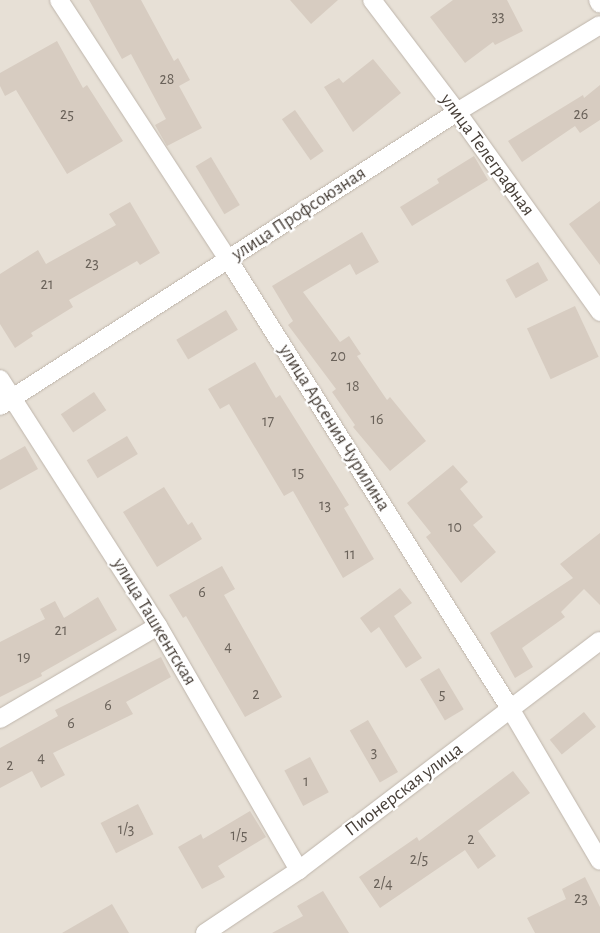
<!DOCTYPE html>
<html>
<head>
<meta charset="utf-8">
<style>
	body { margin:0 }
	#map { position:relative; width:600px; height:933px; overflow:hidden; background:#f3eee8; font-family:"Alegreya Sans",sans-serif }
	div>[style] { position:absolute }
	.residential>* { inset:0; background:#e7e0d6; transform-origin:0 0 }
	.building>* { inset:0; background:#d7ccc1; transform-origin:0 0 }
	.roads { filter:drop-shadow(0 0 1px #beb5ab) drop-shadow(0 0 1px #beb5ab) }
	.minor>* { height:18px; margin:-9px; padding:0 9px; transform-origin:9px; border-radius:9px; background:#fff }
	span { translate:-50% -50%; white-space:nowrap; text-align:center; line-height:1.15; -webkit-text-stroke:4.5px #fff; paint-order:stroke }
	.number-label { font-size:16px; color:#6a625a }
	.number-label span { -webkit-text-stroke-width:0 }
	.street-label { font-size:19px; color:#463e37 }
</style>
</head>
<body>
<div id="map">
	<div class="residential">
		<div style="left:0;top:0;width:600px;height:933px"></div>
	</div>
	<div class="building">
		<div style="clip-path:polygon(89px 0,141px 0,174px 61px,178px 58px,190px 80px,179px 86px,202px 128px,167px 146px,155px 125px,166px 119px,131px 54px,122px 59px)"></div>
		<div style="clip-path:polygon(290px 0,338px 0,311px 24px)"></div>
		<div style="clip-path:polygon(453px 0,507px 0,523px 31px,495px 45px,493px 42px,465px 63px,430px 17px)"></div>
		<div style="clip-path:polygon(57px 41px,83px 88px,87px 85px,123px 141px,67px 174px,16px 90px,5px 96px,0 86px,0 73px)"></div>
		<div style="clip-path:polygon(373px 59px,401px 93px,353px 132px,324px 87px,339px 78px,343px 83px)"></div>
		<div style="clip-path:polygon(600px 85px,600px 120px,580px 133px,575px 126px,522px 162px,508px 141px,583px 95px,584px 98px)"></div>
		<div style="left:295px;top:110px;width:50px;height:16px;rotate:55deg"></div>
		<div style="clip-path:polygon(474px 156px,488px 180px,412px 226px,400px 207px,439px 183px,437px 179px)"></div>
		<div style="left:211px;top:157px;width:56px;height:18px;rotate:59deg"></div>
		<div style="clip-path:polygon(600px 201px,600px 265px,569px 224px)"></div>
		<div style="clip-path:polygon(130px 202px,160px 253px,140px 265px,137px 261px,69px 300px,73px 307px,31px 333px,33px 336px,15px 348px,0 324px,0 274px,38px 250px,46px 264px,116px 225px,109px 214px)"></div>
		<div style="clip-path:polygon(362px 232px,379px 262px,356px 275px,350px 264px,303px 292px,340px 342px,349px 336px,361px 354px,357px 356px,387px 400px,390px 397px,426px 441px,390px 471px,353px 427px,355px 425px,332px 392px,336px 389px,288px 325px,293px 321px,272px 286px)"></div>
		<div style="left:538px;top:262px;width:21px;height:37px;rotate:61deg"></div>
		<div style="left:575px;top:306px;width:56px;height:53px;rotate:65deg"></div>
		<div style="left:226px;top:310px;width:23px;height:58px;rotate:59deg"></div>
		<div style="clip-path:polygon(255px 362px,276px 398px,280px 395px,336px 484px,349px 505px,344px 508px,374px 559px,343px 578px,293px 491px,284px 496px,229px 404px,220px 409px,208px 389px)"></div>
		<div style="left:94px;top:392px;width:22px;height:40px;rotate:56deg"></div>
		<div style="left:127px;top:436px;width:21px;height:47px;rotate:59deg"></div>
		<div style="clip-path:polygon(25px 446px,38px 469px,0 490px,0 460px)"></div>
		<div style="clip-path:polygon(453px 465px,468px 482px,460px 489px,483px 517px,473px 525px,496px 552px,461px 583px,426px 537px,431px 533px,407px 503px)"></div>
		<div style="clip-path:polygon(164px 487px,188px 525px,192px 522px,202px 539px,157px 567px,123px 512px)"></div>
		<div style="clip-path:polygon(600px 533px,600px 605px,584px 589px,561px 612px,565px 617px,522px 648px,533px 667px,515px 678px,490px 633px,573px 578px,560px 564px)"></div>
		<div style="clip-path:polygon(222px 566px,235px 589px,224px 595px,282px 697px,245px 717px,186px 616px,183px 618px,169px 595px)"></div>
		<div style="clip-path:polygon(400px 588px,412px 603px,394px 616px,422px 658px,406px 668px,379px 627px,371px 633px,360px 618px)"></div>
		<div style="clip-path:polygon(98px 597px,117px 630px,41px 673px,42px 676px,0 697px,0 642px,45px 619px,40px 609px,55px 601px,64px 618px)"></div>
		<div style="clip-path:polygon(161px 657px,171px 677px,126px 702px,133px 714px,53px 753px,65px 775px,41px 788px,32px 771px,0 788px,0 748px,58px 716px,55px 710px)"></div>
		<div style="left:439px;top:668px;width:48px;height:22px;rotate:59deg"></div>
		<div style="left:584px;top:712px;width:19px;height:44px;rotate:51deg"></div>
		<div style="left:368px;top:720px;width:60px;height:21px;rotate:60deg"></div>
		<div style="left:310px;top:757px;width:40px;height:29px;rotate:62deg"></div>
		<div style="clip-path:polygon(513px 771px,530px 793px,478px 831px,496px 856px,478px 869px,465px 850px,380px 908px,359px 877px,417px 837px,419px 841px)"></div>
		<div style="left:138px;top:804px;width:34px;height:42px;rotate:63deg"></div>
		<div style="clip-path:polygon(250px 811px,266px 837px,218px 866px,225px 877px,202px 889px,178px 847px,201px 834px,203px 839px)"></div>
		<div style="clip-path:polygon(585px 877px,600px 907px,600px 933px,535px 933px,527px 918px,566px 899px,562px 889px)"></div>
		<div style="clip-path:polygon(323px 891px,349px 933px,272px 933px,303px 916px,297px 906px)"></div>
		<div style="clip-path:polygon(112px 904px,129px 933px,62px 933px)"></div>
	</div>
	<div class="roads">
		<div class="minor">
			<div style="left:59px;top:0;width:309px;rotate:56.9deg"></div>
			<div style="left:228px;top:259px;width:532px;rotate:57.89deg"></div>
			<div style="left:511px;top:710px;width:175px;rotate:59.5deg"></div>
			<div style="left:372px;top:0;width:141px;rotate:52.8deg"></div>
			<div style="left:457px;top:112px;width:246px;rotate:54.4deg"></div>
			<div style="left:598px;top:0;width:4px;rotate:63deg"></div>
			<div style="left:0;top:379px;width:293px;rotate:57.4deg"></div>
			<div style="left:158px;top:626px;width:282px;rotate:60deg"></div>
			<div style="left:0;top:406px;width:543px;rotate:-32.75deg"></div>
			<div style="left:457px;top:112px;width:167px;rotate:-31.3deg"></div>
			<div style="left:0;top:719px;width:183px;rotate:-30.5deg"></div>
			<div style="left:205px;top:933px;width:113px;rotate:-33.8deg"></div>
			<div style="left:299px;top:870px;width:378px;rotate:-37.3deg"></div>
		</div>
	</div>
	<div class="number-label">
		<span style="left:498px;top:16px">33</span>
		<span style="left:167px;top:79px">28</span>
		<span style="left:67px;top:114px">25</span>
		<span style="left:581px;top:114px">26</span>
		<span style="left:92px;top:263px">23</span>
		<span style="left:47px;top:284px">21</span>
		<span style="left:338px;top:356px">20</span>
		<span style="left:353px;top:386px">18</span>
		<span style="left:377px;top:419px">16</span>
		<span style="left:268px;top:421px">17</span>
		<span style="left:298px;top:472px">15</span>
		<span style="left:325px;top:505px">13</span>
		<span style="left:455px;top:527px">10</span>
		<span style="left:350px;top:554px">11</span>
		<span style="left:202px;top:592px">6</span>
		<span style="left:61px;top:630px">21</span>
		<span style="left:228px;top:646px">4</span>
		<span style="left:24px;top:657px">19</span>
		<span style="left:256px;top:694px">2</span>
		<span style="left:442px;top:694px">5</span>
		<span style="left:108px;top:705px">6</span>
		<span style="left:71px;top:723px">6</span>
		<span style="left:374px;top:752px">3</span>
		<span style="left:41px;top:757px">4</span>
		<span style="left:10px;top:765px">2</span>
		<span style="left:306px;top:781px">1</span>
		<span style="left:126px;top:829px">1/3</span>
		<span style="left:239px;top:835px">1/5</span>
		<span style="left:471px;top:839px">2</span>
		<span style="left:419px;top:859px">2/5</span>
		<span style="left:383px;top:883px">2/4</span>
		<span style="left:581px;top:898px">23</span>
	</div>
	<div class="street-label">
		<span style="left:487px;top:155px;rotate:54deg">улица Телеграфная</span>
		<span style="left:299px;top:214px;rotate:-33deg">улица Профсоюзная</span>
		<span style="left:334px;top:428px;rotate:58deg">улица Арсения Чурилина</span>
		<span style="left:154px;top:622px;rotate:59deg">улица Ташкентская</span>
		<span style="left:404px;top:790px;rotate:-37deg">Пионерская улица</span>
	</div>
</div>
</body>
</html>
